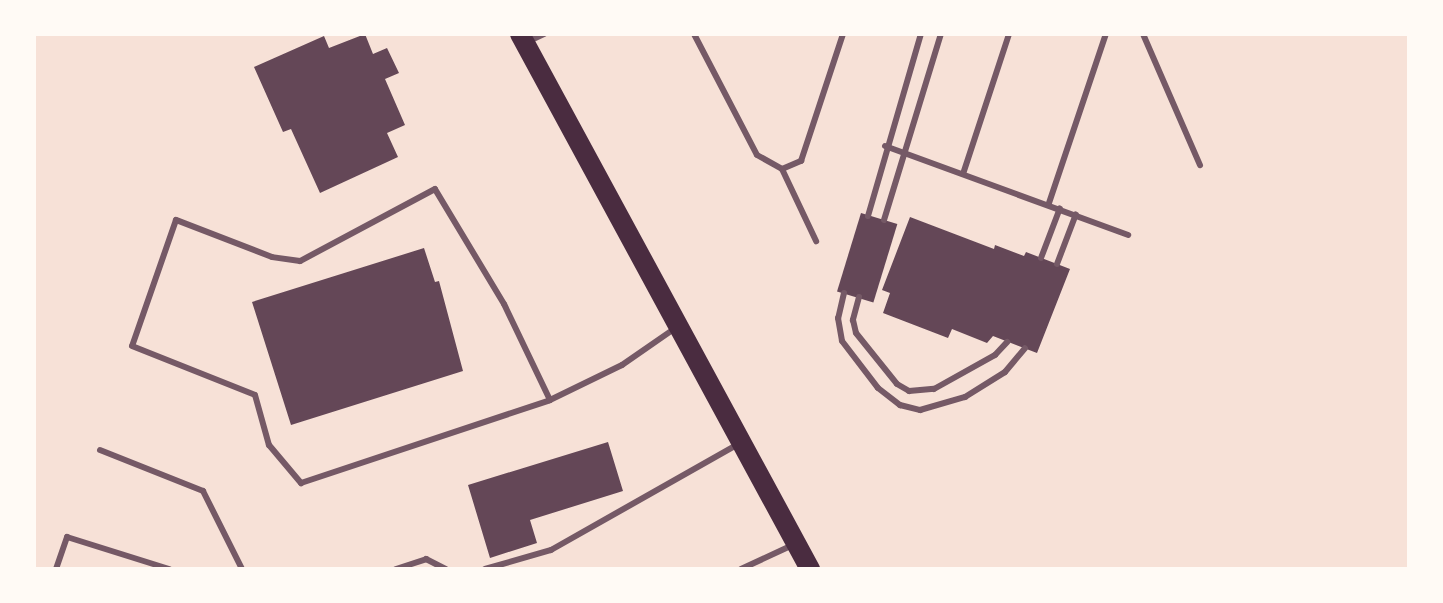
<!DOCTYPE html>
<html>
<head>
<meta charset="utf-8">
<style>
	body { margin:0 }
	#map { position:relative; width:1443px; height:603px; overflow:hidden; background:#f7e1d7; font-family:"Archivo Narrow",sans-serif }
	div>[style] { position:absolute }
	.building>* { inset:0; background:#644757; transform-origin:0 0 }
	.service>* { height:6px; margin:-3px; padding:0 3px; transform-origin:3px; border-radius:3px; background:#755966 }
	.primary>* { height:20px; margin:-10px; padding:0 10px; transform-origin:10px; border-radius:10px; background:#4a2c40 }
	span { translate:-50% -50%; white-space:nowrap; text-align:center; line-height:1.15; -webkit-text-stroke:6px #fffaf5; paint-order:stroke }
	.frame { position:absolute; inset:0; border:36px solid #fffaf5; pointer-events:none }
</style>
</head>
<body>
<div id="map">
	<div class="building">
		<div style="clip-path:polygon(365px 34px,373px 54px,387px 48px,399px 73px,385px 79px,405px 125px,387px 133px,398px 157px,320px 193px,291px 129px,283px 132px,254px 67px,324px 36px,329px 48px)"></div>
		<div style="left:861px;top:213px;width:38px;height:82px;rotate:17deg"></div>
		<div style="clip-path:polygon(910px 217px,994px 249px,995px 245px,1024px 256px,1026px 252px,1070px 269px,1037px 353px,993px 336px,987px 343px,952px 329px,948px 338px,883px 313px,890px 293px,882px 290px)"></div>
		<div style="clip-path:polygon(424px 248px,435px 282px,439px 281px,463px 371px,291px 425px,252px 302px)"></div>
		<div style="clip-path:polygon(608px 442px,623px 491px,530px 520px,537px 543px,490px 558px,468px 485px)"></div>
	</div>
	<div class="service">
		<div style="left:694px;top:34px;width:136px;rotate:62.5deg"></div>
		<div style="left:757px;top:155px;width:29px;rotate:29deg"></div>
		<div style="left:782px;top:169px;width:21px;rotate:-23deg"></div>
		<div style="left:801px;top:161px;width:134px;rotate:-71.7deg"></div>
		<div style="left:1143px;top:34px;width:143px;rotate:66.5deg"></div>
		<div style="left:529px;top:41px;width:17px;rotate:-25deg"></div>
		<div style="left:885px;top:146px;width:259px;rotate:20.1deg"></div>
		<div style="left:782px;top:169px;width:80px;rotate:64.7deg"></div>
		<div style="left:963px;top:174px;width:147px;rotate:-71.8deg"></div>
		<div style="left:1049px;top:203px;width:178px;rotate:-71.4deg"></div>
		<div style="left:868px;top:216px;width:190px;rotate:-73.8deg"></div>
		<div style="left:884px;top:220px;width:195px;rotate:-73deg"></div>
		<div style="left:1041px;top:258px;width:53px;rotate:-69.2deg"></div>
		<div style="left:1057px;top:264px;width:53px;rotate:-69.2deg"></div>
		<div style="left:844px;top:293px;width:26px;rotate:103deg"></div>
		<div style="left:838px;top:318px;width:23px;rotate:80deg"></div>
		<div style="left:842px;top:341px;width:59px;rotate:52.5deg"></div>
		<div style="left:878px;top:388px;width:28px;rotate:38deg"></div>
		<div style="left:900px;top:405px;width:21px;rotate:14deg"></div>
		<div style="left:920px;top:410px;width:47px;rotate:-16.1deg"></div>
		<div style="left:965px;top:397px;width:47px;rotate:-32deg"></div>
		<div style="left:1005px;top:372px;width:31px;rotate:-50deg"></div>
		<div style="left:859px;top:297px;width:24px;rotate:105deg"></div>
		<div style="left:853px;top:320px;width:13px;rotate:77deg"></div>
		<div style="left:856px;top:333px;width:65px;rotate:51.2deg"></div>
		<div style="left:897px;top:384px;width:14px;rotate:30deg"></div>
		<div style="left:909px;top:391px;width:25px;rotate:-5deg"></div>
		<div style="left:934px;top:389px;width:70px;rotate:-29.1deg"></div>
		<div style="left:995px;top:355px;width:18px;rotate:-47deg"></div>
		<div style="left:550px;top:400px;width:106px;rotate:-115.6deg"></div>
		<div style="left:504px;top:304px;width:134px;rotate:-121deg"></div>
		<div style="left:435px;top:189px;width:153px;rotate:151.9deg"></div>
		<div style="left:300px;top:261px;width:28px;rotate:-172deg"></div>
		<div style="left:272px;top:257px;width:103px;rotate:-158.9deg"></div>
		<div style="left:176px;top:220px;width:133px;rotate:109.2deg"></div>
		<div style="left:132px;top:346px;width:132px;rotate:21.7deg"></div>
		<div style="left:255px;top:395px;width:52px;rotate:74.4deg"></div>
		<div style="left:269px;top:445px;width:50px;rotate:49.9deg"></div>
		<div style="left:301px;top:483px;width:262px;rotate:-18.4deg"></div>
		<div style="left:550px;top:400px;width:80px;rotate:-25.9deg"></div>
		<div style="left:622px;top:365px;width:63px;rotate:-34.7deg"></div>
		<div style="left:100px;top:450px;width:111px;rotate:21.7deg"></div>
		<div style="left:203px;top:491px;width:87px;rotate:63.4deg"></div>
		<div style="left:56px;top:569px;width:34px;rotate:-71deg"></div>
		<div style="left:67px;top:537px;width:107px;rotate:17.4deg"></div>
		<div style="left:396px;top:569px;width:32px;rotate:-18deg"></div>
		<div style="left:426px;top:559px;width:22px;rotate:27deg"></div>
		<div style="left:485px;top:569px;width:69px;rotate:-16.1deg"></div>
		<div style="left:551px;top:550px;width:215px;rotate:-29.5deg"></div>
		<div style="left:741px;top:569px;width:57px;rotate:-24.8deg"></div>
	</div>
	<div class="primary">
		<div style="left:520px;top:34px;width:609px;rotate:61.54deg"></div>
	</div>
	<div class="frame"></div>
</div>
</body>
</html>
